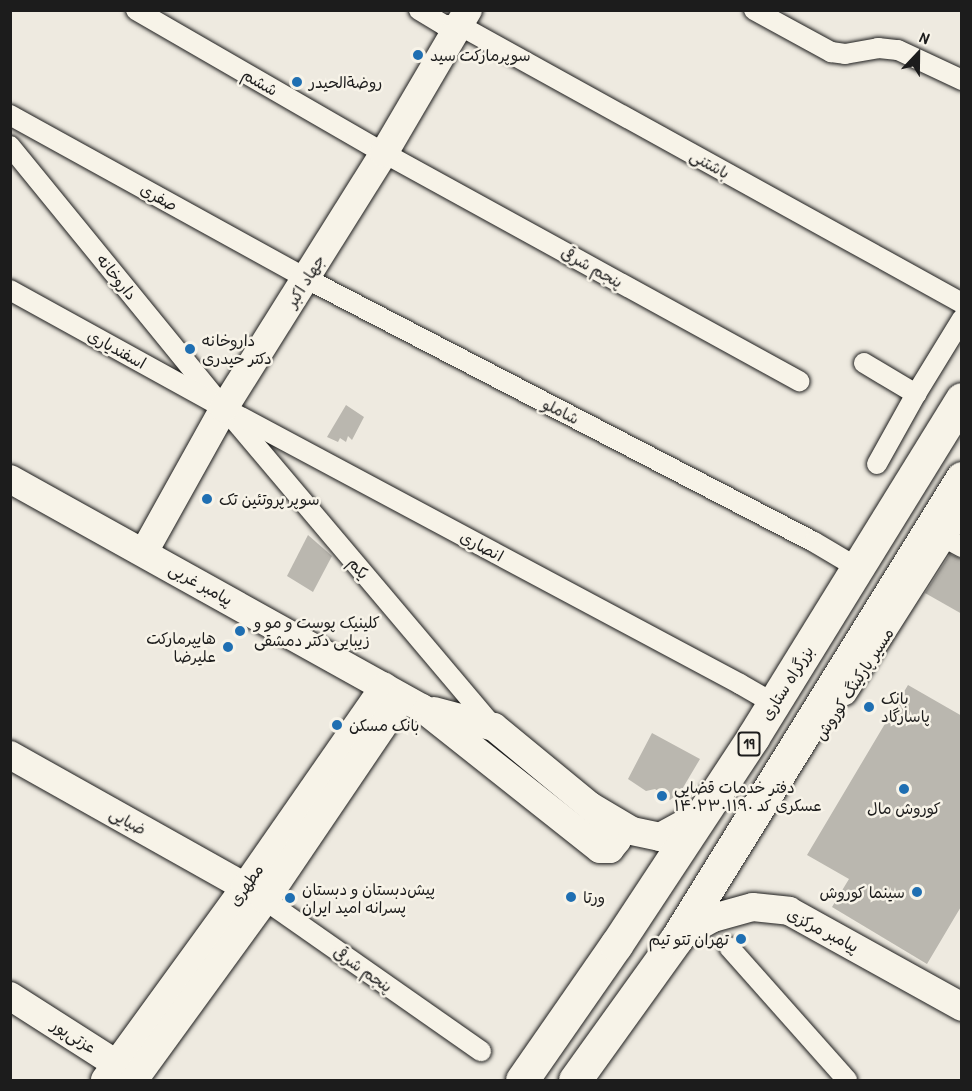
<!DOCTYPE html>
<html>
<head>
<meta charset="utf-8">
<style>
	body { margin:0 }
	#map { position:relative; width:972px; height:1091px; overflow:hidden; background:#eeeae0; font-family:"Patrick Hand","Playpen Sans Arabic",sans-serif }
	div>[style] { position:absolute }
	.building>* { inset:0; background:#bab7af }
	.roads { filter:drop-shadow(0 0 2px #1c1c1c) drop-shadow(0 0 2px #1c1c1c) }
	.street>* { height:20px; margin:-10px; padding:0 10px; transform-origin:10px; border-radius:10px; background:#f7f3e8 }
	.secondary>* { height:28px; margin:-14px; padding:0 14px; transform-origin:14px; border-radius:14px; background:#f7f3e8 }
	.highway>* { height:33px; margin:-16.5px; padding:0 16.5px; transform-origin:16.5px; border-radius:16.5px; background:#f7f3e8 }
	.dots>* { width:16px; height:16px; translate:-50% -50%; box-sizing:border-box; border:3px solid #f7f3e8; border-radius:50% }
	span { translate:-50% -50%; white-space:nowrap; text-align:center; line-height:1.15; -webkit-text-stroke:5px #f7f3e8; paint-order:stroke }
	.shield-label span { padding:2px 4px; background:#f7f3e8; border:2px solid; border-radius:4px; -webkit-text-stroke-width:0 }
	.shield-label { font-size:15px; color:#1c1c1c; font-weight:700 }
	.poi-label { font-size:16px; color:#1c1c1c }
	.left { translate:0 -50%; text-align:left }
	.right { translate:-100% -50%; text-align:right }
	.street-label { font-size:16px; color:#1c1c1c }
	.frame { position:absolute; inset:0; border:12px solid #1c1c1c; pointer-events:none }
	.north { position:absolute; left:888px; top:24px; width:60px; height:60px; -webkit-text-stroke:4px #f7f3e8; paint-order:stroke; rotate:22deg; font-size:16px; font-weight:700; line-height:24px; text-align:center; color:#1c1c1c }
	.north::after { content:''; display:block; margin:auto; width:21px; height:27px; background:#1c1c1c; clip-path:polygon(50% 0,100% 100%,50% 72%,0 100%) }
</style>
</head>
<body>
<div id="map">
	<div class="building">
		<div style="clip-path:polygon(346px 405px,364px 417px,352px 440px,348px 436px,346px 442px,340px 438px,338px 442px,327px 437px)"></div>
		<div style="clip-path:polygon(308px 535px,332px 556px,313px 592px,287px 576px)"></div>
		<div style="clip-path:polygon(950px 554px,962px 559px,962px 614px,925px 593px)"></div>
		<div style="clip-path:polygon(908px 685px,962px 716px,962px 905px,927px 964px,832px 907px,849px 879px,807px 855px)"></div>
		<div style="clip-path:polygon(652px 733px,700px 759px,681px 791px,670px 800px,655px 789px,646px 791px,628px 779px)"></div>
	</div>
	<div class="roads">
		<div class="street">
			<div style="left:136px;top:10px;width:286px;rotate:30deg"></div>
			<div style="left:384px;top:153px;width:474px;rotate:28.8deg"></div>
			<div style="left:419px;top:10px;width:29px;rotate:31deg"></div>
			<div style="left:444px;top:25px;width:15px"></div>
			<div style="left:459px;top:25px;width:575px;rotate:28.93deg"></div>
			<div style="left:754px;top:10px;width:88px;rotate:28.6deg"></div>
			<div style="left:831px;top:52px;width:14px;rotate:8deg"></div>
			<div style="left:845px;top:54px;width:34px;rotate:-10deg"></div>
			<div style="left:878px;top:48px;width:20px;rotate:6deg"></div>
			<div style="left:898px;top:50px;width:71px;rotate:25.1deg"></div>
			<div style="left:10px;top:115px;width:339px;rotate:28.9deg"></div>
			<div style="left:307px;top:279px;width:571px;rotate:27.42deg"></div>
			<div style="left:814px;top:542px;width:51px;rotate:30.6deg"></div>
			<div style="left:10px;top:146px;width:338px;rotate:50.8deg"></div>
			<div style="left:224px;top:408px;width:418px;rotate:49.8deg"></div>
			<div style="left:10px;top:290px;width:244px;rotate:28.9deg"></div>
			<div style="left:224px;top:408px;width:585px;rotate:28.14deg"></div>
			<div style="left:740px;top:684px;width:39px;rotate:30deg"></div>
			<div style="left:864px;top:363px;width:61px;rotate:30.8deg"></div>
			<div style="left:877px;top:464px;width:80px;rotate:-60.9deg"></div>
			<div style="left:916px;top:394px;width:88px;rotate:-58.5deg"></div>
			<div style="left:945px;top:538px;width:19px;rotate:28deg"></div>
			<div style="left:846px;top:695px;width:217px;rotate:-57.6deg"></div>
			<div style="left:255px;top:893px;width:276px;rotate:35deg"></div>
			<div style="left:729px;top:947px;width:178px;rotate:48.4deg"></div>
		</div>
		<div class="secondary">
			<div style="left:10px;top:479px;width:471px;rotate:29.1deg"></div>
			<div style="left:422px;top:708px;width:227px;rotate:38.4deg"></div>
			<div style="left:600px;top:849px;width:10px"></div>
			<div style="left:610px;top:849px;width:11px;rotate:-52deg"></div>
			<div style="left:617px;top:840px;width:11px;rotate:-90deg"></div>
			<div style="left:617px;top:829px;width:35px;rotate:-140deg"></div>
			<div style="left:144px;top:552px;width:165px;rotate:-60.9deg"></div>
			<div style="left:224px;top:408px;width:301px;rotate:-57.9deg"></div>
			<div style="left:384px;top:153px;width:166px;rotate:-59.6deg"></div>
			<div style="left:434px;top:711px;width:62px;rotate:14.9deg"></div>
			<div style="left:494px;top:727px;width:124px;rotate:39.5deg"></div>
			<div style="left:590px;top:806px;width:49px;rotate:30.8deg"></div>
			<div style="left:632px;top:831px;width:29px;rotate:12deg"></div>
			<div style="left:660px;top:837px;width:48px;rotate:-28.7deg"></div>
			<div style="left:10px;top:755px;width:270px;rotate:29.3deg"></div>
			<div style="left:677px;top:938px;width:41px;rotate:-29.1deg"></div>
			<div style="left:713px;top:918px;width:41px;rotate:-15.4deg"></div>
			<div style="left:753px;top:907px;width:36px;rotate:6deg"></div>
			<div style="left:789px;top:911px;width:198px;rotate:29deg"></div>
			<div style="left:10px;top:996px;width:145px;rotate:32.6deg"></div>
			<div style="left:105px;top:1080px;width:238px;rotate:-54deg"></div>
			<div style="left:245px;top:887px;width:244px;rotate:-55.2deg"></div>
			<div style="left:134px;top:1080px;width:223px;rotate:-54deg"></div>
			<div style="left:265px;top:900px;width:244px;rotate:-55.9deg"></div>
		</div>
		<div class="highway">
			<div style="left:522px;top:1080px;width:165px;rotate:-55.2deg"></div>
			<div style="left:616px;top:945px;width:249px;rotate:-56.6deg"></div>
			<div style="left:753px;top:737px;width:397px;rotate:-58.3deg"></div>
			<div style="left:575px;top:1080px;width:175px;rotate:-54.3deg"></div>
			<div style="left:677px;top:938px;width:541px;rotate:-58.22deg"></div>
		</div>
	</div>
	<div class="dots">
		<div style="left:418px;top:55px;background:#1f6fb2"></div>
		<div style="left:297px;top:82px;background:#1f6fb2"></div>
		<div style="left:190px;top:349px;background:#1f6fb2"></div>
		<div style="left:207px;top:499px;background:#1f6fb2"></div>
		<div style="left:240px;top:631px;background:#1f6fb2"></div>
		<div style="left:228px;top:647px;background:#1f6fb2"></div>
		<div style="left:869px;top:707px;background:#1f6fb2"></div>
		<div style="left:337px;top:725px;background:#1f6fb2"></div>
		<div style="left:904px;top:789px;background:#1f6fb2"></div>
		<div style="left:662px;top:796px;background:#1f6fb2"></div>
		<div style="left:917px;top:892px;background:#1f6fb2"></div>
		<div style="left:571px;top:897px;background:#1f6fb2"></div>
		<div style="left:290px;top:898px;background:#1f6fb2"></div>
		<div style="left:741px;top:939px;background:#1f6fb2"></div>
	</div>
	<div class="shield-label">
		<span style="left:749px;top:744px">19</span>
	</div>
	<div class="poi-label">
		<span class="left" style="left:430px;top:55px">سوپرمارکت سید</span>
		<span class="left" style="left:309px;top:82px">روضةالحیدر</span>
		<span class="left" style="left:202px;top:349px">داروخانه<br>دکتر حیدری</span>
		<span class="left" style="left:219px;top:499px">سوپر پروتئین تک</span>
		<span class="left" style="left:254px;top:631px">کلینیک پوست و مو و<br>زیبایی دکتر دمشقی</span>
		<span class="right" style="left:216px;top:647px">هایپرمارکت<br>علیرضا</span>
		<span class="left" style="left:881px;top:707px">بانک<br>پاسارگاد</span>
		<span class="left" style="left:349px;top:725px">بانک مسکن</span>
		<span class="left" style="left:674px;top:796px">دفتر خدمات قضایی<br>عسکری کد ۱۴۰۲۳۰۱۱۹۰</span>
		<span style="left:904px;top:808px">کوروش مال</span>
		<span class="left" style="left:302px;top:898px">پیش‌دبستان و دبستان<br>پسرانه امید ایران</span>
		<span class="right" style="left:905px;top:892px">سینما کوروش</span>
		<span class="left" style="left:583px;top:897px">ورتا</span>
		<span class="right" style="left:729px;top:939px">تهران تتو تیم</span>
	</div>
	<div class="street-label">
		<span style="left:260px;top:82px;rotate:30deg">ششم</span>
		<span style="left:710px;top:164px;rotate:29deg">باشتنی</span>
		<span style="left:159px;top:197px;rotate:29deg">صفری</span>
		<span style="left:592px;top:267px;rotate:29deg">پنجم شرقی</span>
		<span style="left:117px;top:277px;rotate:51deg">داروخانه</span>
		<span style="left:305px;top:281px;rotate:-58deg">جهاد اکبر</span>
		<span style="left:117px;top:349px;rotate:29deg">اسفندیاری</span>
		<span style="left:561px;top:411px;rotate:27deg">شاملو</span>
		<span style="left:482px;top:546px;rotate:28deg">انصاری</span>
		<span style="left:359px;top:568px;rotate:50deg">یکم</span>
		<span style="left:201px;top:584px;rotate:29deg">پیامبر غربی</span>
		<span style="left:787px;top:683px;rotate:-58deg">بزرگراه ستاری</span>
		<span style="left:854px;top:684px;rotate:-57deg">مسیر پارکینگ کوروش</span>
		<span style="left:128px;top:821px;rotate:29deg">ضیایی</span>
		<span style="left:246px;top:885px;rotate:-55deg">مطهری</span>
		<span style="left:823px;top:930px;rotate:27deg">پیامبر مرکزی</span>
		<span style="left:363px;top:969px;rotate:35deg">پنجم شرقی</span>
		<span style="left:74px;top:1036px;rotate:32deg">عزتی‌پور</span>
	</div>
	<div class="frame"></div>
	<div class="north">N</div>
</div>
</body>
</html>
